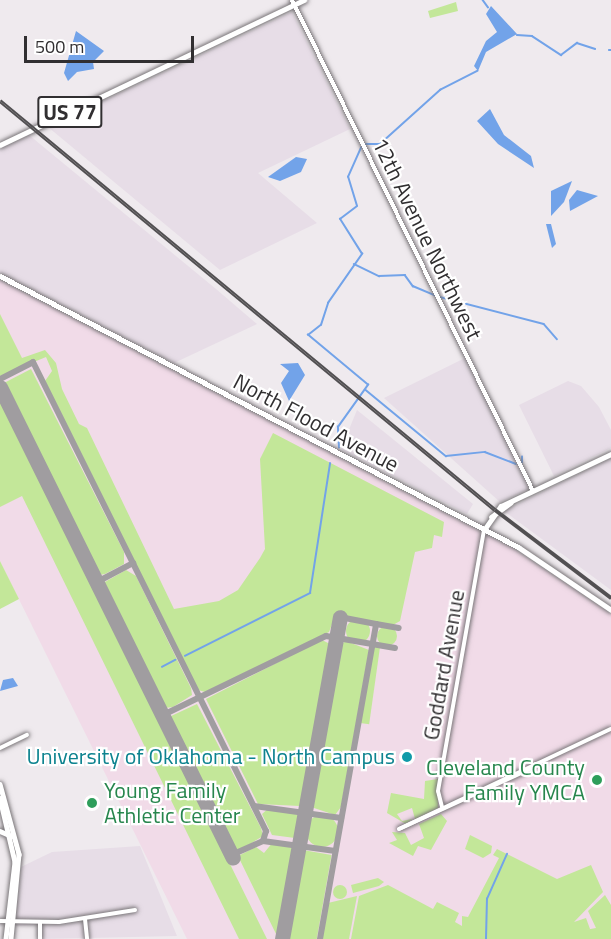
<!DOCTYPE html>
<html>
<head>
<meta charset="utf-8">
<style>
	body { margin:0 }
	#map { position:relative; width:611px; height:939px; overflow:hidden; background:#efeaee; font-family:"Titillium Web",sans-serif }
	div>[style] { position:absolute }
	.built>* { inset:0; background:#e7dde7 }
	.education>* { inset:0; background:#f1dbe8 }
	.green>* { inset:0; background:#c3e799; transform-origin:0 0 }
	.round { border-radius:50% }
	.water>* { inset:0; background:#72a3e9 }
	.stream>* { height:1.5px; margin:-0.75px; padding:0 0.75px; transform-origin:0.75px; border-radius:0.75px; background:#72a3e9 }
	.taxiway>* { height:6px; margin:-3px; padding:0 3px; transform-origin:3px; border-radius:3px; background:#a09da0 }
	.runway>* { height:15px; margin:-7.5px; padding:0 7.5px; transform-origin:7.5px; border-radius:7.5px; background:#a09da0 }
	.roads { filter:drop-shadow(0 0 2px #797578) drop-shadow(0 0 2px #797578) }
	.tertiary>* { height:4px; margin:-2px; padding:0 2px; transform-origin:2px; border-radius:2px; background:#fff }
	.secondary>* { height:4.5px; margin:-2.25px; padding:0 2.25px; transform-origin:2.25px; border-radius:2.25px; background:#fff }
	.primary>* { height:5px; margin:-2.5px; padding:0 2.5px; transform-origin:2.5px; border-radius:2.5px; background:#fff }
	.rail>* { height:4px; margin-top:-2px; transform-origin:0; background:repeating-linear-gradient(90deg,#fff 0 4.5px,#525052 0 9px); box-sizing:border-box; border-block:2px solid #525052 }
	.dots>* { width:16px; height:16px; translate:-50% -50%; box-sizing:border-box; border:3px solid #fff; border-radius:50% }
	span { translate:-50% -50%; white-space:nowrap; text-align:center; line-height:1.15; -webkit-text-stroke:4.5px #fff; paint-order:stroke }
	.shield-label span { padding:2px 4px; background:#fff; border:2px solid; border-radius:4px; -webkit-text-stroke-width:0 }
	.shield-label { font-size:21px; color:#312f31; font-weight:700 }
	.street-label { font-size:22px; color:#312f31 }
	.culture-label { font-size:22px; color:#0d838f }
	.right { translate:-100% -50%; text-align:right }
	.leisure-label { font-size:22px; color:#27864d }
	.left { translate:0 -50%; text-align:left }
	.scale { position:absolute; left:24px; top:36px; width:170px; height:27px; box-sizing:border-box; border:3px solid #312f31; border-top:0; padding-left:8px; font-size:18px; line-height:21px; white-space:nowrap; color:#312f31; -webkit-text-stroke:4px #fff; paint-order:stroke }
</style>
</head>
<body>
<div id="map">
	<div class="built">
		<div style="clip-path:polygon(292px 12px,350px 129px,258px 173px,317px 223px,220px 270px,48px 127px)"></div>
		<div style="clip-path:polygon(29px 135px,216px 289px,257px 324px,174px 363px,0 273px,0 149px)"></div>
		<div style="clip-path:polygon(465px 358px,529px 489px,500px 502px,384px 398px)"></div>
		<div style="clip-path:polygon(568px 381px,581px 386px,599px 407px,611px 430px,611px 448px,554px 476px,519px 405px)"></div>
		<div style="clip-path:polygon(357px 410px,473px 504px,467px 514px,341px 449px)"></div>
		<div style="clip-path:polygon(611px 458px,611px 590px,504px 511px)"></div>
		<div style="clip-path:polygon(140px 846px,177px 936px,42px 939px,40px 925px,15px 926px,21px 867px,52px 852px)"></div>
	</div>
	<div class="education">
		<div style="clip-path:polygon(0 280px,514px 549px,611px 614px,611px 939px,187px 939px,0 561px)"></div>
	</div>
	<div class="green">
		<div style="clip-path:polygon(456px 2px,458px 11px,430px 18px,428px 11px)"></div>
		<div style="clip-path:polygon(0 314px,22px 358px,45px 350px,56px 363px,62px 389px,79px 424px,87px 428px,174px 609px,219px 601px,238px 590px,260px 558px,265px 549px,260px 459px,273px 433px,444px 522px,442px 537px,434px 535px,432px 548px,415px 552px,400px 621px,393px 625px,336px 614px,329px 632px,205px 692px,198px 690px,45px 381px,52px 371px,46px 357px,0 376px)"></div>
		<div style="clip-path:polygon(31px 369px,124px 552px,124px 564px,105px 574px,99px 575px,4px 383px)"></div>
		<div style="clip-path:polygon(0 399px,149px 700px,267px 939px,239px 939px,22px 496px,0 507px)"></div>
		<div style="clip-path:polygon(0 561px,19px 599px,0 609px)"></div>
		<div style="clip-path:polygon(126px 570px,136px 576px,191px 688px,192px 695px,173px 707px,165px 708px,103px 583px)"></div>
		<div class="round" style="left:346px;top:619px;width:24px;height:24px"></div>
		<div class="round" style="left:377px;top:626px;width:20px;height:20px"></div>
		<div style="clip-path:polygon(322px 640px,330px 644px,300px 806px,258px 804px,206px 699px)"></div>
		<div style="clip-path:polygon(346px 641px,369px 650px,341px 807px,335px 815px,311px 807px,340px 645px)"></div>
		<div style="left:380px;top:647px;width:78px;height:9px;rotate:98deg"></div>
		<div style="clip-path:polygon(197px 704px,261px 828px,263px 836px,242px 849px,235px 850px,169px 717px)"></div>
		<div style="clip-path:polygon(438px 779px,438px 808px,415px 819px,412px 808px,397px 814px,402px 821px,412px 819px,406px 824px,387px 813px,391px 793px,424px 799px,425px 781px)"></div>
		<div style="clip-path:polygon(269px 808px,299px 815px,295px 838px,272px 835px,262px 814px)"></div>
		<div style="clip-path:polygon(441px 814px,447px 821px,431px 850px,418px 846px,413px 856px,389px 843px,397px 840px,392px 832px,405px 833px,411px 845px,424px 838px,419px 824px)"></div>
		<div class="round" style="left:306px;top:815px;width:32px;height:32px"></div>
		<div style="clip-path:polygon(470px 835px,492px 846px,491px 853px,483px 858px,465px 849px)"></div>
		<div style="clip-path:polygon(273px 842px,293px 848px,277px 936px,238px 856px,256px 847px,264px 853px)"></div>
		<div style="clip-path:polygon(497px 849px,557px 879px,591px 865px,603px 892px,574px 922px,586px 918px,590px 929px,585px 930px,596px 928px,588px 911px,605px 895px,611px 905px,611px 939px,351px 939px,359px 896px,388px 885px,433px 909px,437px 902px,459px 913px,455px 922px,462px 926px,462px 916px,468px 917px,499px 858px,493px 855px)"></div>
		<div style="left:303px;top:850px;width:29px;height:90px;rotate:10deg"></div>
		<div style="clip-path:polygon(378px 878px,384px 882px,379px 886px,353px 893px,351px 885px)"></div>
		<div class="round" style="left:333px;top:885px;width:14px;height:14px"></div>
		<div style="clip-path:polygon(357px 896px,349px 939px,322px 939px,328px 903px)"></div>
	</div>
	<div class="water">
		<div style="clip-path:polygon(491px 6px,517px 34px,486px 52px,478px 71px,474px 66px,486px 41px,497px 32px,486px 14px)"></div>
		<div style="clip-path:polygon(76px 31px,104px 51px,93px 62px,94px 69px,77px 72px,68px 81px,64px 73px)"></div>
		<div style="clip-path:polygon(490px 109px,504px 135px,531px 156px,534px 168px,498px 144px,477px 121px)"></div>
		<div style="clip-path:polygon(296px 157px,307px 159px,301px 172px,280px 181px,268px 177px)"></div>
		<div style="clip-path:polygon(572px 181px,564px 202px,551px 216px,551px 191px)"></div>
		<div style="clip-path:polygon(577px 190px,598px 196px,570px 211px,569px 200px)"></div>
		<div style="clip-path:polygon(546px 224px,551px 224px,556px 244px,552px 248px)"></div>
		<div style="clip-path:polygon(298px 363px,305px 375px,289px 401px,281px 383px,289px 371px,280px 364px)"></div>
		<div style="clip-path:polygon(13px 678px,18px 686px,0 691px,3px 680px)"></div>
	</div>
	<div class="stream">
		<div style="left:483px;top:0;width:9px;rotate:54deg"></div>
		<div style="left:517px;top:35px;width:15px;rotate:4deg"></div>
		<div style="left:532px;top:36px;width:35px;rotate:33deg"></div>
		<div style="left:561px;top:55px;width:20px;rotate:-37deg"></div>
		<div style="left:577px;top:43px;width:19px;rotate:18deg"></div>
		<div style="left:609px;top:50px;width:2px"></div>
		<div style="left:366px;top:144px;width:14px"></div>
		<div style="left:380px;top:144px;width:81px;rotate:-42deg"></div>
		<div style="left:440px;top:90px;width:42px;rotate:-27.2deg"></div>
		<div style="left:354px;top:264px;width:28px;rotate:26deg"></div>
		<div style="left:379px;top:276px;width:26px;rotate:-2deg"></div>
		<div style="left:405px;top:275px;width:14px;rotate:54deg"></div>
		<div style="left:413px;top:286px;width:25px;rotate:23deg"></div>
		<div style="left:440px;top:297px;width:107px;rotate:14.6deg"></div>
		<div style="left:544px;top:324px;width:20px;rotate:49deg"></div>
		<div style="left:366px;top:390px;width:104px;rotate:39.5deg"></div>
		<div style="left:446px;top:456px;width:39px;rotate:-6deg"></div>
		<div style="left:485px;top:452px;width:33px;rotate:21deg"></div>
		<div style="left:339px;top:448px;width:21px;rotate:-93deg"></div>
		<div style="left:338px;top:427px;width:52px;rotate:-54.5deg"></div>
		<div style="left:368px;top:385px;width:78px;rotate:-140.2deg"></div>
		<div style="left:308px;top:335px;width:16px;rotate:-38deg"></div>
		<div style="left:321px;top:325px;width:23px;rotate:-72deg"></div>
		<div style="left:328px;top:303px;width:60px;rotate:-55.2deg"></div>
		<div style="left:362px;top:254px;width:41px;rotate:-122.2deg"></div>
		<div style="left:340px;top:219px;width:21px;rotate:-37deg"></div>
		<div style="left:357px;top:206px;width:30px;rotate:-107deg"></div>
		<div style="left:348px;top:177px;width:32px;rotate:-66deg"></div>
		<div style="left:522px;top:463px;width:6px;rotate:-90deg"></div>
		<div style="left:185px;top:656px;width:140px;rotate:-26.7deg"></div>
		<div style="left:310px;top:593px;width:131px;rotate:-81.2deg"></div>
		<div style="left:162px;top:667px;width:15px;rotate:-28deg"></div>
		<div style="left:486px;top:939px;width:40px;rotate:-88.6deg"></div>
		<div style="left:487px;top:899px;width:49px;rotate:-66deg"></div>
	</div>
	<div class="taxiway">
		<div style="left:0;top:379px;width:37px;rotate:-27deg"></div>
		<div style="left:33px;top:362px;width:524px;rotate:63.58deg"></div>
		<div style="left:266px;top:831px;width:10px;rotate:107deg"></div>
		<div style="left:263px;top:841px;width:34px;rotate:156deg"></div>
		<div style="left:97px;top:582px;width:41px;rotate:-27.8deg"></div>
		<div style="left:376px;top:624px;width:23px;rotate:10deg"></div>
		<div style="left:163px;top:715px;width:181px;rotate:-25.9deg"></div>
		<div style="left:326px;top:636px;width:70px;rotate:9.9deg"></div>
		<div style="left:254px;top:806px;width:88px;rotate:7.9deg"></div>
		<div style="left:263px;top:841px;width:73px;rotate:7.9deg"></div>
		<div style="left:320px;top:939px;width:320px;rotate:-79.9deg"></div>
		<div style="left:376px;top:624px;width:37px;rotate:-169deg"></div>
	</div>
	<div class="runway">
		<div style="left:0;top:387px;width:525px;rotate:63.68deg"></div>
		<div style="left:282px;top:939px;width:327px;rotate:-79.8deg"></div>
	</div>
	<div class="roads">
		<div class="tertiary">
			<div style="left:292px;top:0;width:547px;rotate:63.86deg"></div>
			<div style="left:0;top:748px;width:30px;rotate:-26deg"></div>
			<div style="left:530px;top:769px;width:144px;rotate:155.4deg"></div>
			<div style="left:399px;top:829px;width:234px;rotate:-25.3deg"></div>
			<div style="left:442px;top:807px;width:16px;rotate:-104deg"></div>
			<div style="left:438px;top:791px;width:265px;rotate:-80deg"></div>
			<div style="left:85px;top:919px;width:20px;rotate:84deg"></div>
			<div style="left:0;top:921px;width:59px;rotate:1deg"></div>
			<div style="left:59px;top:922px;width:77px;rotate:-9deg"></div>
			<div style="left:40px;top:923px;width:16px;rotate:90deg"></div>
		</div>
		<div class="secondary">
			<div style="left:491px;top:517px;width:24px;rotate:-36deg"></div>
			<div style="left:484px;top:530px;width:29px;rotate:-55deg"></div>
			<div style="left:501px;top:506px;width:122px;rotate:-25.3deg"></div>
			<div style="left:0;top:784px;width:73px;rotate:74.8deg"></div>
			<div style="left:19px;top:854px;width:85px;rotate:95.4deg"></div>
			<div style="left:0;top:798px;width:66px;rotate:76.8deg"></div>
			<div style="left:15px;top:862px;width:78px;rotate:96.7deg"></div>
			<div style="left:0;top:831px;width:12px;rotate:24deg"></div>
		</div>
		<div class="primary">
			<div style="left:0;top:145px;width:337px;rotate:-25.5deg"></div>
			<div style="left:0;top:276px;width:585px;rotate:27.62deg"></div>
			<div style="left:518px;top:547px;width:112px;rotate:34.1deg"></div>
		</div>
	</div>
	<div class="rail">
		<div style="left:0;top:101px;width:642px;rotate:39.57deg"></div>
		<div style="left:495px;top:510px;width:146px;rotate:37.2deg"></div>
	</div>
	<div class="dots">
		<div style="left:407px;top:757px;background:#0f9aa8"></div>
		<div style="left:597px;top:780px;background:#2e9e5b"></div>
		<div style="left:92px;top:803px;background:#2e9e5b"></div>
	</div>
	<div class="shield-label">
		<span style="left:70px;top:112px">US 77</span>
	</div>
	<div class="street-label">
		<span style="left:427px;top:239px;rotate:64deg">12th Avenue Northwest</span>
		<span style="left:316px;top:423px;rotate:28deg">North Flood Avenue</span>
		<span style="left:444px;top:665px;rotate:-80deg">Goddard Avenue</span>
	</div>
	<div class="culture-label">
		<span class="right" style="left:395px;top:757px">University of Oklahoma - North Campus</span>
	</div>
	<div class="leisure-label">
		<span class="right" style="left:585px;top:780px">Cleveland County<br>Family YMCA</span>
		<span class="left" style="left:104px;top:803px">Young Family<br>Athletic Center</span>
	</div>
	<div class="scale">500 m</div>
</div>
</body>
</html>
